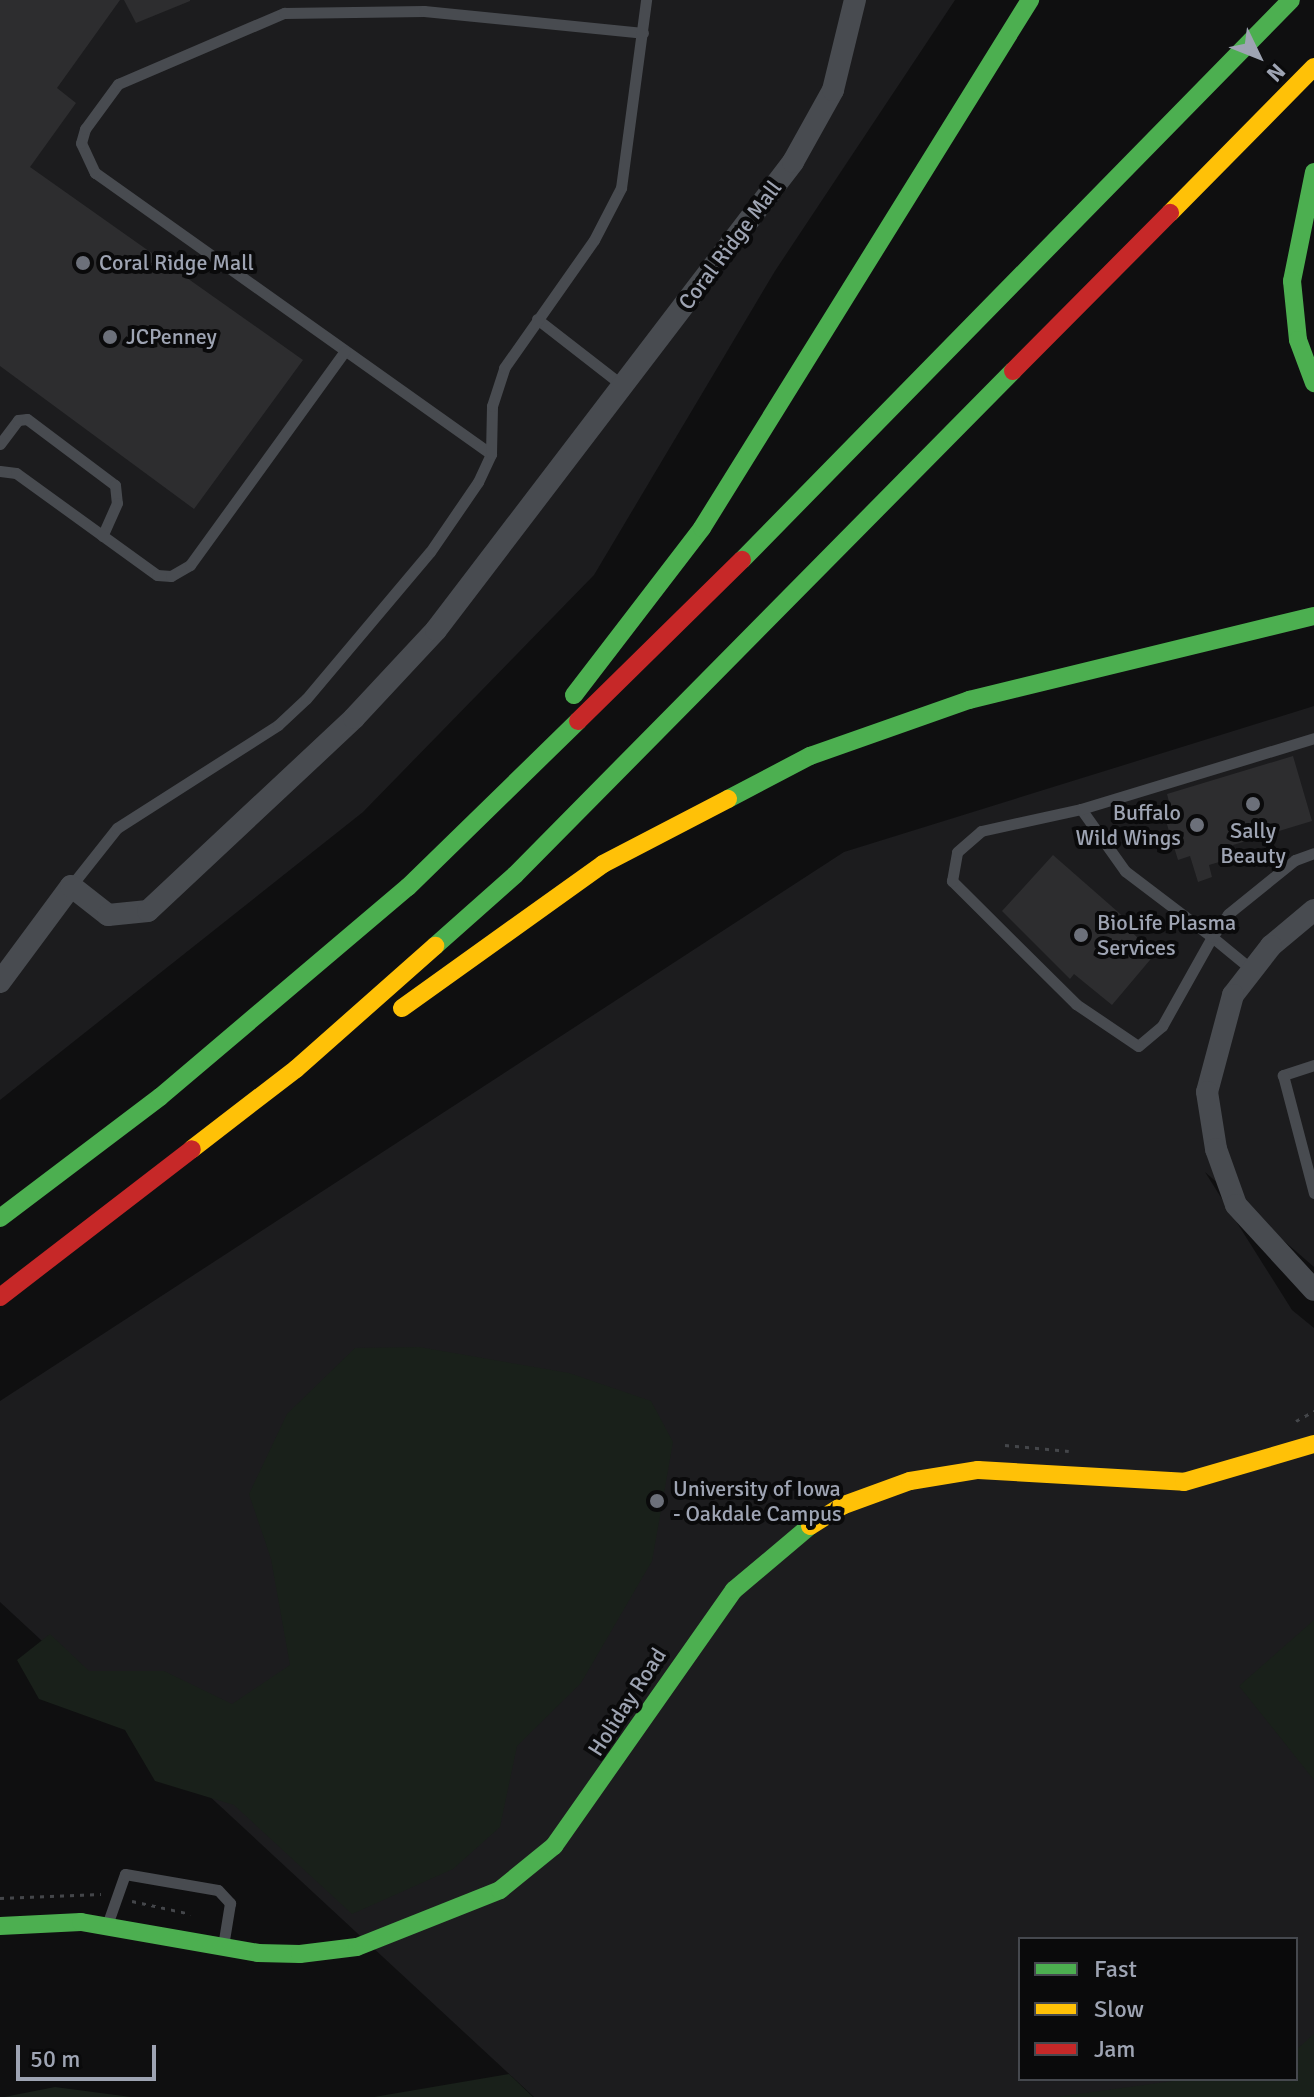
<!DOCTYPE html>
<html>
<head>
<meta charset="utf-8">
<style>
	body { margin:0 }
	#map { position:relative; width:1314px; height:2097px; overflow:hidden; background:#0f0f10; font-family:Signika,sans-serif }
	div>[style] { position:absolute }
	.built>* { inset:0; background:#1c1c1e }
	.green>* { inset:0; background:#19201a }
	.building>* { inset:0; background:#2d2d2f }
	.path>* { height:3px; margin-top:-1.5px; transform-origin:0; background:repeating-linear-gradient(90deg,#44464a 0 4px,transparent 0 10px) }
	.lane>* { height:11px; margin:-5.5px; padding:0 5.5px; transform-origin:5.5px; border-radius:5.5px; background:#484b50 }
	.street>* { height:22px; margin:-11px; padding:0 11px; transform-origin:11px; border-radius:11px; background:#484b50 }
	.fast>* { height:18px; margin:-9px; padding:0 9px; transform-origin:9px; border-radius:9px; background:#4caf50 }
	.slow>* { height:18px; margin:-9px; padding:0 9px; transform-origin:9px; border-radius:9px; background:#ffc107 }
	.jam>* { height:18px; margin:-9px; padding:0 9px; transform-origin:9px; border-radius:9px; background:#c62828 }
	.dots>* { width:22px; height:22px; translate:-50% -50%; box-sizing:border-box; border:4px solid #0a0a0b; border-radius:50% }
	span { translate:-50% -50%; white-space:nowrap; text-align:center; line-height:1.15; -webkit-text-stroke:8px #0a0a0b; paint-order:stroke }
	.street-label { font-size:22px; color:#9ea4b3 }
	.poi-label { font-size:22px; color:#9ea4b3 }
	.left { translate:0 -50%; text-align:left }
	.right { translate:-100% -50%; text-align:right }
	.legend { position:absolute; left:1018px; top:1937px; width:280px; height:144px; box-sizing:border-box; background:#0a0a0b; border:2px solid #45484e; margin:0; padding:10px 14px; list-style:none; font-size:24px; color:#9ea4b3 }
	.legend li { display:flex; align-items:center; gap:16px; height:40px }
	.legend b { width:40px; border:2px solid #45484e }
	.north { position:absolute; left:1218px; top:16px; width:80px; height:80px; -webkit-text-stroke:6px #0a0a0b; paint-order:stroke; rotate:133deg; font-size:22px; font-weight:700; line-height:32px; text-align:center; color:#9ea4b3 }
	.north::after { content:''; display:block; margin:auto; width:28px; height:36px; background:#9ea4b3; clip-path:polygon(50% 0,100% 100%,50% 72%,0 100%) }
	.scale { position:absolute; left:16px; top:2045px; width:140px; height:36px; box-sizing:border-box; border:4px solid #9ea4b3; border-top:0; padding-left:10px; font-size:24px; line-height:28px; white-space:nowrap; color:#9ea4b3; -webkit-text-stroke:6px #0a0a0b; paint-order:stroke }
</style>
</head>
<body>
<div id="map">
	<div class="built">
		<div style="clip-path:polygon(0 0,955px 0,775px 271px,594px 575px,363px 812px,0 1100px)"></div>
		<div style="clip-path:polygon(evenodd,1314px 706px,1314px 1267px,1205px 1172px,1292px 1310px,1314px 1328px,1314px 2097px,534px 2097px,0 1602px,0 1401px,844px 852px,1314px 706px,1020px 1939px,1296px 1939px,1296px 2079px,1020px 2079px,1020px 1939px)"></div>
	</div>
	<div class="green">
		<div style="clip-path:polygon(419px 1347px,569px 1373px,651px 1401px,673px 1442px,652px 1561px,581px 1683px,517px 1746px,500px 1827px,453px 1869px,352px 1914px,234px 1805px,155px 1781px,125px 1730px,39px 1699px,17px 1660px,50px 1634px,89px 1671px,164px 1671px,232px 1704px,290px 1665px,271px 1559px,249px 1494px,287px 1414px,355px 1348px)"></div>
		<div style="clip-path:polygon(1314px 1620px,1314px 1780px,1239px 1686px)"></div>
		<div style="clip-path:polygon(1314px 2034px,1314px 2097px,1056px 2097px,1188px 2079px,1296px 2079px,1296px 2050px)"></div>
		<div style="clip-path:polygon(509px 2074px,533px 2097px,374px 2097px)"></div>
		<div style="clip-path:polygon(55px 2087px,131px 2097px,4px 2097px)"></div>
	</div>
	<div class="building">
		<div style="clip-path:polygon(0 0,120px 0,57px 88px,76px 103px,30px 167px,303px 360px,194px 509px,0 366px)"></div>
		<div style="clip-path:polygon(124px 0,190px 0,190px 1px,136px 23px)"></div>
		<div style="clip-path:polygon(1293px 756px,1312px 821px,1233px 845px,1236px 857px,1209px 865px,1212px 877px,1198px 882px,1190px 856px,1178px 860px,1161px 805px,1169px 802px,1167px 794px)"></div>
		<div style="clip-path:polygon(1053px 855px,1126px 919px,1122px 923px,1155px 954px,1112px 1005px,1074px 974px,1070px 979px,1002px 911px)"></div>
	</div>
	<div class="path">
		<div style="left:1296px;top:1421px;width:21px;rotate:-29deg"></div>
		<div style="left:1005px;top:1445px;width:64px;rotate:5.4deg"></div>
		<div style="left:0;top:1898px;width:101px;rotate:-2.3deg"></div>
		<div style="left:132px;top:1901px;width:60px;rotate:12.4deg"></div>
	</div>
	<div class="lane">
		<div style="left:537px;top:319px;width:109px;rotate:37.9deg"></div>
		<div style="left:0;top:444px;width:30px;rotate:-53deg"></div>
		<div style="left:18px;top:420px;width:9px;rotate:-6deg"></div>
		<div style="left:27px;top:419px;width:110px;rotate:36.9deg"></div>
		<div style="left:115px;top:485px;width:18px;rotate:84deg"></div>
		<div style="left:117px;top:503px;width:36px;rotate:114deg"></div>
		<div style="left:491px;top:454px;width:486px;rotate:-144.6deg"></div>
		<div style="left:95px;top:173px;width:33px;rotate:-115deg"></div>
		<div style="left:81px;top:143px;width:15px;rotate:-74deg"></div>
		<div style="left:85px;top:129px;width:56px;rotate:-53.7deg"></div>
		<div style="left:118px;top:84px;width:181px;rotate:-23.2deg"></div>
		<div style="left:284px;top:13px;width:140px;rotate:-0.8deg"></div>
		<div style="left:424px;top:11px;width:220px;rotate:5.7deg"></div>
		<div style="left:0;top:471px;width:16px;rotate:7deg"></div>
		<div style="left:16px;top:473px;width:174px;rotate:35.9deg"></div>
		<div style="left:157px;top:575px;width:14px;rotate:4deg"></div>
		<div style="left:171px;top:576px;width:22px;rotate:-30deg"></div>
		<div style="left:190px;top:565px;width:264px;rotate:-54.1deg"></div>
		<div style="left:1081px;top:809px;width:76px;rotate:54.6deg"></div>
		<div style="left:1125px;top:871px;width:109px;rotate:37.2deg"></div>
		<div style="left:1212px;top:937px;width:102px;rotate:119.3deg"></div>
		<div style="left:1162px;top:1026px;width:31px;rotate:140deg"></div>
		<div style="left:1138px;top:1046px;width:75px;rotate:-145.9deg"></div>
		<div style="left:1076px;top:1004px;width:175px;rotate:-135.2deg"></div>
		<div style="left:952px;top:881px;width:29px;rotate:-80deg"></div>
		<div style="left:957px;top:852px;width:32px;rotate:-41deg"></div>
		<div style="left:981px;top:831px;width:102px;rotate:-12.4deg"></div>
		<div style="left:1081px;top:809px;width:244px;rotate:-16.9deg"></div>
		<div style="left:71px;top:886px;width:74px;rotate:-51.6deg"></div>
		<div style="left:117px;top:828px;width:191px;rotate:-32.6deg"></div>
		<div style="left:278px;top:725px;width:38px;rotate:-43deg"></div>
		<div style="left:306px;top:699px;width:192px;rotate:-49.9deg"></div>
		<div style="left:430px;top:552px;width:85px;rotate:-55.6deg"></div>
		<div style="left:478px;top:482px;width:31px;rotate:-65deg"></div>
		<div style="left:491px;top:454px;width:48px;rotate:-88.8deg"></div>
		<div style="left:492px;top:406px;width:40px;rotate:-72deg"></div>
		<div style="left:504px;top:368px;width:156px;rotate:-54.9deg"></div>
		<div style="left:594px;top:240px;width:59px;rotate:-62.6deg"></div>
		<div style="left:621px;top:188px;width:190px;rotate:-82.4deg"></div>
		<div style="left:1251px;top:969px;width:50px;rotate:-140.6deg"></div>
		<div style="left:1212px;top:937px;width:28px;rotate:-55deg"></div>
		<div style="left:1228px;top:914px;width:86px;rotate:-38.9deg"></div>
		<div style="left:1295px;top:860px;width:20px;rotate:-20deg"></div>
		<div style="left:1314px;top:1065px;width:33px;rotate:162deg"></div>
		<div style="left:1283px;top:1075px;width:122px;rotate:75.3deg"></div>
		<div style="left:107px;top:1925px;width:54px;rotate:-70.6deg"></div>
		<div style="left:125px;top:1874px;width:94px;rotate:9.8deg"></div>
		<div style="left:218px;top:1890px;width:18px;rotate:47deg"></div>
		<div style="left:230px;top:1903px;width:44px;rotate:99.2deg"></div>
	</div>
	<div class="street">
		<div style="left:1314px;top:910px;width:56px;rotate:140.1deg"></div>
		<div style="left:1271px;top:946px;width:62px;rotate:127.8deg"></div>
		<div style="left:1233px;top:995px;width:100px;rotate:105deg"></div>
		<div style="left:1207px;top:1092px;width:58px;rotate:81deg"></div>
		<div style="left:1216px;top:1149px;width:59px;rotate:70.3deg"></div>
		<div style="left:1236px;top:1205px;width:115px;rotate:47.5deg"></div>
		<div style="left:0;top:982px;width:119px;rotate:-53.5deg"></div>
		<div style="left:71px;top:886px;width:47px;rotate:38.1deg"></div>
		<div style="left:108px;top:915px;width:40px;rotate:-5.7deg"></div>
		<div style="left:148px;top:911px;width:282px;rotate:-43.1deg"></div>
		<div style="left:354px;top:718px;width:120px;rotate:-47deg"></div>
		<div style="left:436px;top:630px;width:589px;rotate:-52.66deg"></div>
		<div style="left:793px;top:162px;width:82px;rotate:-60.9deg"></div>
		<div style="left:833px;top:90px;width:93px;rotate:-76.3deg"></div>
	</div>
	<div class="fast">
		<div style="left:1314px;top:172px;width:111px;rotate:101.4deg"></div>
		<div style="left:1292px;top:281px;width:59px;rotate:84.2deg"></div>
		<div style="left:1298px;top:340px;width:46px;rotate:69.6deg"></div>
		<div style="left:742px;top:560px;width:784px;rotate:-45.57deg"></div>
		<div style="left:574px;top:695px;width:210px;rotate:-52.5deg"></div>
		<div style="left:702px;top:528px;width:622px;rotate:-58.15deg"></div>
		<div style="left:728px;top:799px;width:93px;rotate:-27.7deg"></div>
		<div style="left:810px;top:756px;width:169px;rotate:-19.4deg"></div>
		<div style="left:969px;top:700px;width:355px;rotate:-13.7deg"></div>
		<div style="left:435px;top:946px;width:107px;rotate:-41.6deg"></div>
		<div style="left:515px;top:875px;width:709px;rotate:-45.34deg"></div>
		<div style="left:0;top:1218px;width:201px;rotate:-37.1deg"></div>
		<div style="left:160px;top:1097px;width:325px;rotate:-40.3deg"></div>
		<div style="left:408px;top:887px;width:238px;rotate:-44.3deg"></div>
		<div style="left:0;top:1926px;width:81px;rotate:-2.8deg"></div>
		<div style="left:81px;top:1922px;width:180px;rotate:9.9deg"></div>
		<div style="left:258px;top:1953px;width:42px;rotate:1.4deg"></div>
		<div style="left:300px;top:1954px;width:57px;rotate:-7deg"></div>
		<div style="left:357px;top:1947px;width:154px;rotate:-21.7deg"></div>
		<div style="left:500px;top:1890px;width:70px;rotate:-39.2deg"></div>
		<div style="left:554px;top:1846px;width:313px;rotate:-54.9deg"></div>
		<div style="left:734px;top:1590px;width:99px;rotate:-40.1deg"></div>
	</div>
	<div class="slow">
		<div style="left:1170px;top:213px;width:205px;rotate:-45.4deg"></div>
		<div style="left:402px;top:1008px;width:247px;rotate:-35.6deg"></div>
		<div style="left:603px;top:864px;width:141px;rotate:-27.5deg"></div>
		<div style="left:192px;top:1149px;width:131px;rotate:-37.6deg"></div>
		<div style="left:296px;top:1069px;width:186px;rotate:-41.5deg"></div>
		<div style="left:810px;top:1526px;width:40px;rotate:-32deg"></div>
		<div style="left:844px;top:1505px;width:70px;rotate:-20deg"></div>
		<div style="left:910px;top:1481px;width:69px;rotate:-9.2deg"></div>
		<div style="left:978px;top:1470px;width:206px;rotate:3.3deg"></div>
		<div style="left:1184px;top:1482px;width:135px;rotate:-16.3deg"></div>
	</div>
	<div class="jam">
		<div style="left:1013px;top:371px;width:223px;rotate:-45.2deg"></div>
		<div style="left:578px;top:721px;width:230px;rotate:-44.5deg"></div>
		<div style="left:0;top:1297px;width:242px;rotate:-37.6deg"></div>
	</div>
	<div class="dots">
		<div style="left:83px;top:263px;background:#6c707a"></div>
		<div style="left:110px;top:337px;background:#6c707a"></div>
		<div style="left:1253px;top:804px;background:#6c707a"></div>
		<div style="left:1197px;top:825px;background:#6c707a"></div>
		<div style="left:1081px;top:935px;background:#6c707a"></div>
		<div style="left:657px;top:1501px;background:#6c707a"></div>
	</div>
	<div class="street-label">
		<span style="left:730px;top:245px;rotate:-53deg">Coral Ridge Mall</span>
		<span style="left:627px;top:1702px;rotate:-57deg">Holiday Road</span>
	</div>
	<div class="poi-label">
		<span class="left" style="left:99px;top:263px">Coral Ridge Mall</span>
		<span class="left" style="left:126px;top:337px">JCPenney</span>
		<span class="right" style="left:1181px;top:825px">Buffalo<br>Wild Wings</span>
		<span style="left:1253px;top:843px">Sally<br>Beauty</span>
		<span class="left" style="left:1097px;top:935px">BioLife Plasma<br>Services</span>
		<span class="left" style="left:673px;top:1501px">University of Iowa<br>- Oakdale Campus</span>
	</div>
	<ul class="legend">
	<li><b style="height:10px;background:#4caf50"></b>Fast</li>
	<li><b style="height:10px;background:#ffc107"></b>Slow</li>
	<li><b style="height:10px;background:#c62828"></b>Jam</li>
	</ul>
	<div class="north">N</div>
	<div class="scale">50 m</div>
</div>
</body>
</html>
